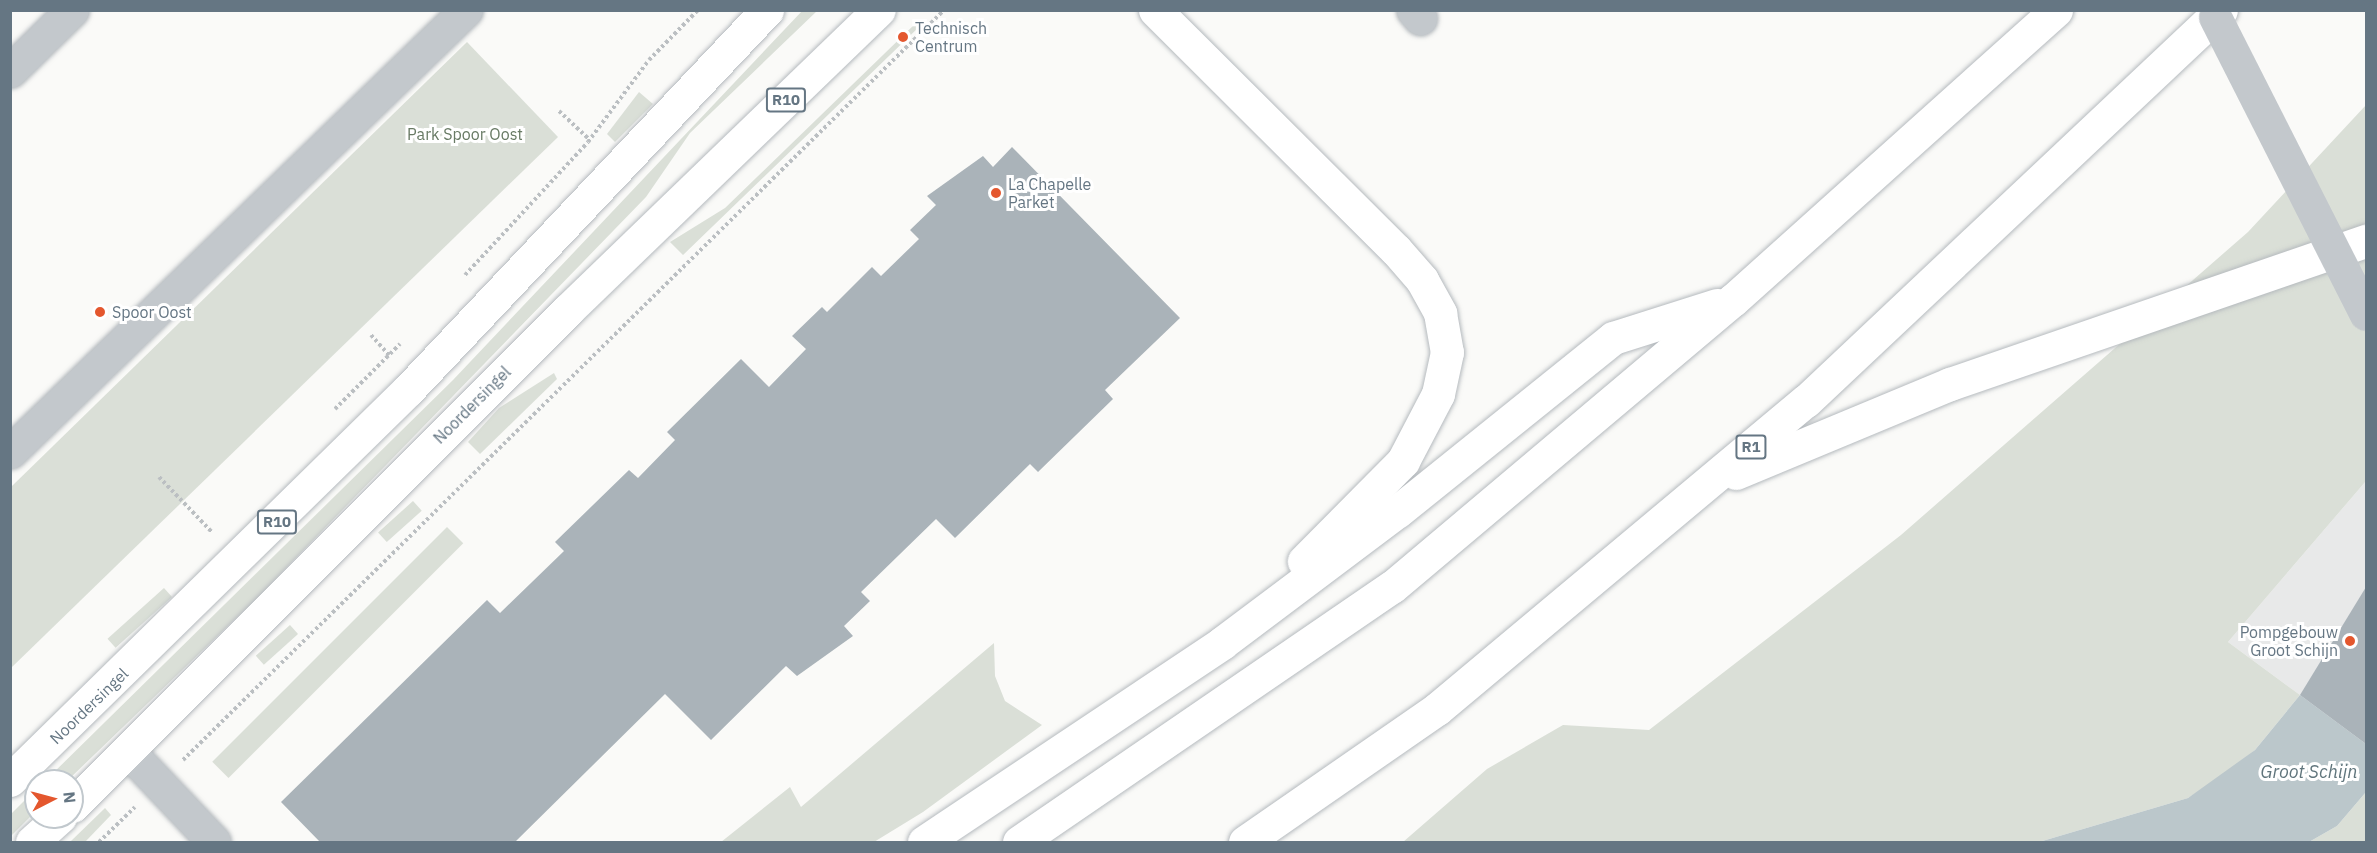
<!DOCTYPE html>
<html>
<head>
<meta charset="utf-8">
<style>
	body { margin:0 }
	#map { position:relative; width:2377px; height:853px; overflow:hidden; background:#fafaf8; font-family:"IBM Plex Sans",sans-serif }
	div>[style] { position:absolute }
	.built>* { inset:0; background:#e8e9e9 }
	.green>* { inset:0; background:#dadfd7; transform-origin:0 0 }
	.water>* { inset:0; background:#bbc7cb }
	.building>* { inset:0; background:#aab3b9 }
	.path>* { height:4px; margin-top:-2px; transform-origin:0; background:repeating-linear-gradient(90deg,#bbbfc2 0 3px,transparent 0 6px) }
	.roads { filter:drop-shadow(0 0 2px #b5babe) drop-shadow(0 0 2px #b5babe) }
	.minor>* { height:33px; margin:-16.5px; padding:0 16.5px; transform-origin:16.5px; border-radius:16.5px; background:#c3c8cc }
	.major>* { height:33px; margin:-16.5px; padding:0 16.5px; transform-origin:16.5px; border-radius:16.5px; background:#fff }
	.highway>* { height:33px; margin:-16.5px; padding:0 16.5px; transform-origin:16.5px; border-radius:16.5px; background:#fff }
	.minor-bridge>* { height:33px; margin:-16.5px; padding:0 16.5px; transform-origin:16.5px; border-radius:16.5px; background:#c3c8cc }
	.dots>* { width:16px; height:16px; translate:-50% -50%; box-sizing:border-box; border:3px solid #fff; border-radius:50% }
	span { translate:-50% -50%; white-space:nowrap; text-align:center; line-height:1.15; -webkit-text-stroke:6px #fff; paint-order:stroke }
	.shield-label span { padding:2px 4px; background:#fff; border:2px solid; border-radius:4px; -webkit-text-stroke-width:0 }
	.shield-label { font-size:15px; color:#657683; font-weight:700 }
	.poi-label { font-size:16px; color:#657683 }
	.left { translate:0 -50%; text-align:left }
	.right { translate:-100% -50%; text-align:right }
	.park-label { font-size:16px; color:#687a64 }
	.street-label { font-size:16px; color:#657683 }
	.water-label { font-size:18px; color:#60757c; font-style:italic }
	.frame { position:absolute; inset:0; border:12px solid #657683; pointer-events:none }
	.north { position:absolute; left:24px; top:769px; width:60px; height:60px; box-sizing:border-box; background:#fff; border:2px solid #c1c8cd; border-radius:50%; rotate:84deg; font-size:16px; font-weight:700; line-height:24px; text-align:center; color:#657683 }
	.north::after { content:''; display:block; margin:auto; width:21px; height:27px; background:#e4572e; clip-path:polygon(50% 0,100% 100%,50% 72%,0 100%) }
</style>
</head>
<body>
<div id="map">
	<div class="built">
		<div style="clip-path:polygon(2366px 481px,2366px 744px,2228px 642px)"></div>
	</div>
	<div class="green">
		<div style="clip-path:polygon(803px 10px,817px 11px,690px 133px,646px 197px,259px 596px,67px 781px,45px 781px,453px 380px)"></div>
		<div style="clip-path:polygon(916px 23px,919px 27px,683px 255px,670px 242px,725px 208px)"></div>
		<div style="clip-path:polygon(467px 42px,558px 137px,11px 668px,11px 487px)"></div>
		<div style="clip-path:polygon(639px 92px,653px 104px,615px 142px,607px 134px)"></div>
		<div style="clip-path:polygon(2366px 105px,2366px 481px,2228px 642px,2300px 695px,2255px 750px,2224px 775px,2188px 798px,2039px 842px,1403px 842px,1487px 769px,1563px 725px,1649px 730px,1901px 535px,2248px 232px)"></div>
		<div style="clip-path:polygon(554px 373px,557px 379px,480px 454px,468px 442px,499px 408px)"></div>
		<div style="left:413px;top:501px;width:13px;height:47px;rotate:48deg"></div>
		<div style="left:447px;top:527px;width:23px;height:332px;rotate:45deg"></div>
		<div style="left:164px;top:588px;width:12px;height:76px;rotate:48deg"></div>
		<div style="left:290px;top:625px;width:12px;height:46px;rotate:48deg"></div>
		<div style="clip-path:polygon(994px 643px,995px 676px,1005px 701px,1042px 725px,923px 812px,874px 842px,721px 842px,790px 787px,801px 807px)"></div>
		<div style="clip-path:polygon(36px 789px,36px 811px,11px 836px,11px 814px)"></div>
		<div style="clip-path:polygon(2366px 792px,2366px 842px,2309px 842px,2337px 826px)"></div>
		<div style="clip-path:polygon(105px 808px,111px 815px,85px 842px,70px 842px)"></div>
	</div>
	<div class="water">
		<div style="clip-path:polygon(2300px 695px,2366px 744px,2366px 792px,2337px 826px,2309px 842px,2039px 842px,2188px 798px,2255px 750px)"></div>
	</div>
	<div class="building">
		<div style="clip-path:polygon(1012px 147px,1180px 318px,1105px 390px,1113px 399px,1038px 472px,1030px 464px,955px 538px,936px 519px,861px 592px,870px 601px,844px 626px,853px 636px,797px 676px,786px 666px,711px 740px,665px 694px,515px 842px,320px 842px,281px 802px,487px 600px,500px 613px,531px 583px,564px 551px,555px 542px,629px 470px,638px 478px,675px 440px,667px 432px,741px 359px,769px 387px,806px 349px,792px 336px,822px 307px,827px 312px,872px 267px,881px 276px,919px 239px,910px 230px,936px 205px,927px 196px,983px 156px,993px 167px)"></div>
		<div style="clip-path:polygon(2366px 587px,2366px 744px,2300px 695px)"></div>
	</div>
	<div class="path">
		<div style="left:559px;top:111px;width:42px;rotate:43.1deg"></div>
		<div style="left:465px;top:275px;width:181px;rotate:-47.2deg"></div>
		<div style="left:588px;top:142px;width:102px;rotate:-53.4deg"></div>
		<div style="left:649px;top:60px;width:70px;rotate:-45.6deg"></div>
		<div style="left:371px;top:335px;width:27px;rotate:48deg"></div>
		<div style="left:335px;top:409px;width:92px;rotate:-45deg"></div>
		<div style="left:159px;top:477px;width:76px;rotate:46.1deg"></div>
		<div style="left:183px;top:760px;width:1068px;rotate:-44.58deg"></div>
		<div style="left:99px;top:842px;width:50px;rotate:-44.2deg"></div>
	</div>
	<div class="roads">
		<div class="minor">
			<div style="left:1413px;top:10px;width:11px;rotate:49deg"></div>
			<div style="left:10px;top:71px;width:87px;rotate:-44.5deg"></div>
			<div style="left:10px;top:452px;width:635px;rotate:-44.11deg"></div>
			<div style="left:128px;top:751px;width:125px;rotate:46.6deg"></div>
		</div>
		<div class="major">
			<div style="left:10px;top:780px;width:557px;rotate:-44.42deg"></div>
			<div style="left:408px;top:390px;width:523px;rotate:-46.63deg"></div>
			<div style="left:72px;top:806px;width:701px;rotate:-45deg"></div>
			<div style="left:568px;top:310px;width:432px;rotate:-44deg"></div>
			<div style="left:32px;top:842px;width:38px;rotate:-42deg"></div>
		</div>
		<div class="highway">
			<div style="left:1155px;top:10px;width:340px;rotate:44.9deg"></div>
			<div style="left:1396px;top:250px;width:40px;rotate:49deg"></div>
			<div style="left:1422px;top:280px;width:38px;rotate:61deg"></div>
			<div style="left:1440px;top:313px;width:40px;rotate:80deg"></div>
			<div style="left:1447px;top:352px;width:43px;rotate:102.1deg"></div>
			<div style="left:1438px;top:394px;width:76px;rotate:117.6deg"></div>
			<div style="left:1403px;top:461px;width:141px;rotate:134.7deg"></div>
			<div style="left:1736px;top:473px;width:232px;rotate:-22.6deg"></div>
			<div style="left:1950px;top:384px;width:440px;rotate:-19deg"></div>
			<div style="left:924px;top:842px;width:358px;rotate:-33.7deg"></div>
			<div style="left:1222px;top:643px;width:220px;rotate:-36.9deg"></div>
			<div style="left:1398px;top:511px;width:276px;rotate:-38.8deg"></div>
			<div style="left:1613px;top:338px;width:109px;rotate:-17.6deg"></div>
			<div style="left:1019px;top:842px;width:452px;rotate:-34.4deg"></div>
			<div style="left:1392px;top:587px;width:446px;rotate:-40.1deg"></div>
			<div style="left:1733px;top:300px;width:434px;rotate:-41.9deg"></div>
			<div style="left:1245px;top:842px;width:234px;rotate:-34.7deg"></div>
			<div style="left:1437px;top:709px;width:481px;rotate:-39.9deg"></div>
			<div style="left:1806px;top:401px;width:570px;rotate:-43.29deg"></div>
		</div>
	</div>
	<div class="minor-bridge">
		<div style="left:2215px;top:17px;width:333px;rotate:63.1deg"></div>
	</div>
	<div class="dots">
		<div style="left:903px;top:37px;background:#e4572e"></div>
		<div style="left:996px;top:193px;background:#e4572e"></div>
		<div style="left:100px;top:312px;background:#e4572e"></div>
		<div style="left:2350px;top:641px;background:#e4572e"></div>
	</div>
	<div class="shield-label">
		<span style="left:786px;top:100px">R10</span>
		<span style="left:1751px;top:447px">R1</span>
		<span style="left:277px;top:522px">R10</span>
	</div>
	<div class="poi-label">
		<span class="left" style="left:915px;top:37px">Technisch<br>Centrum</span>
		<span class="left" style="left:1008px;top:193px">La Chapelle<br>Parket</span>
		<span class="left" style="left:112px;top:312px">Spoor Oost</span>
		<span class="right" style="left:2338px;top:641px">Pompgebouw<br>Groot Schijn</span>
	</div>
	<div class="park-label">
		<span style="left:465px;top:134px">Park Spoor Oost</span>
	</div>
	<div class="street-label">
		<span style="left:472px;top:405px;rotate:-45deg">Noordersingel</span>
		<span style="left:89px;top:706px;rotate:-44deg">Noordersingel</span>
	</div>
	<div class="water-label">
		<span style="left:2309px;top:772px">Groot Schijn</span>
	</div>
	<div class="frame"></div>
	<div class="north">N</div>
</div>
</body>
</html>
